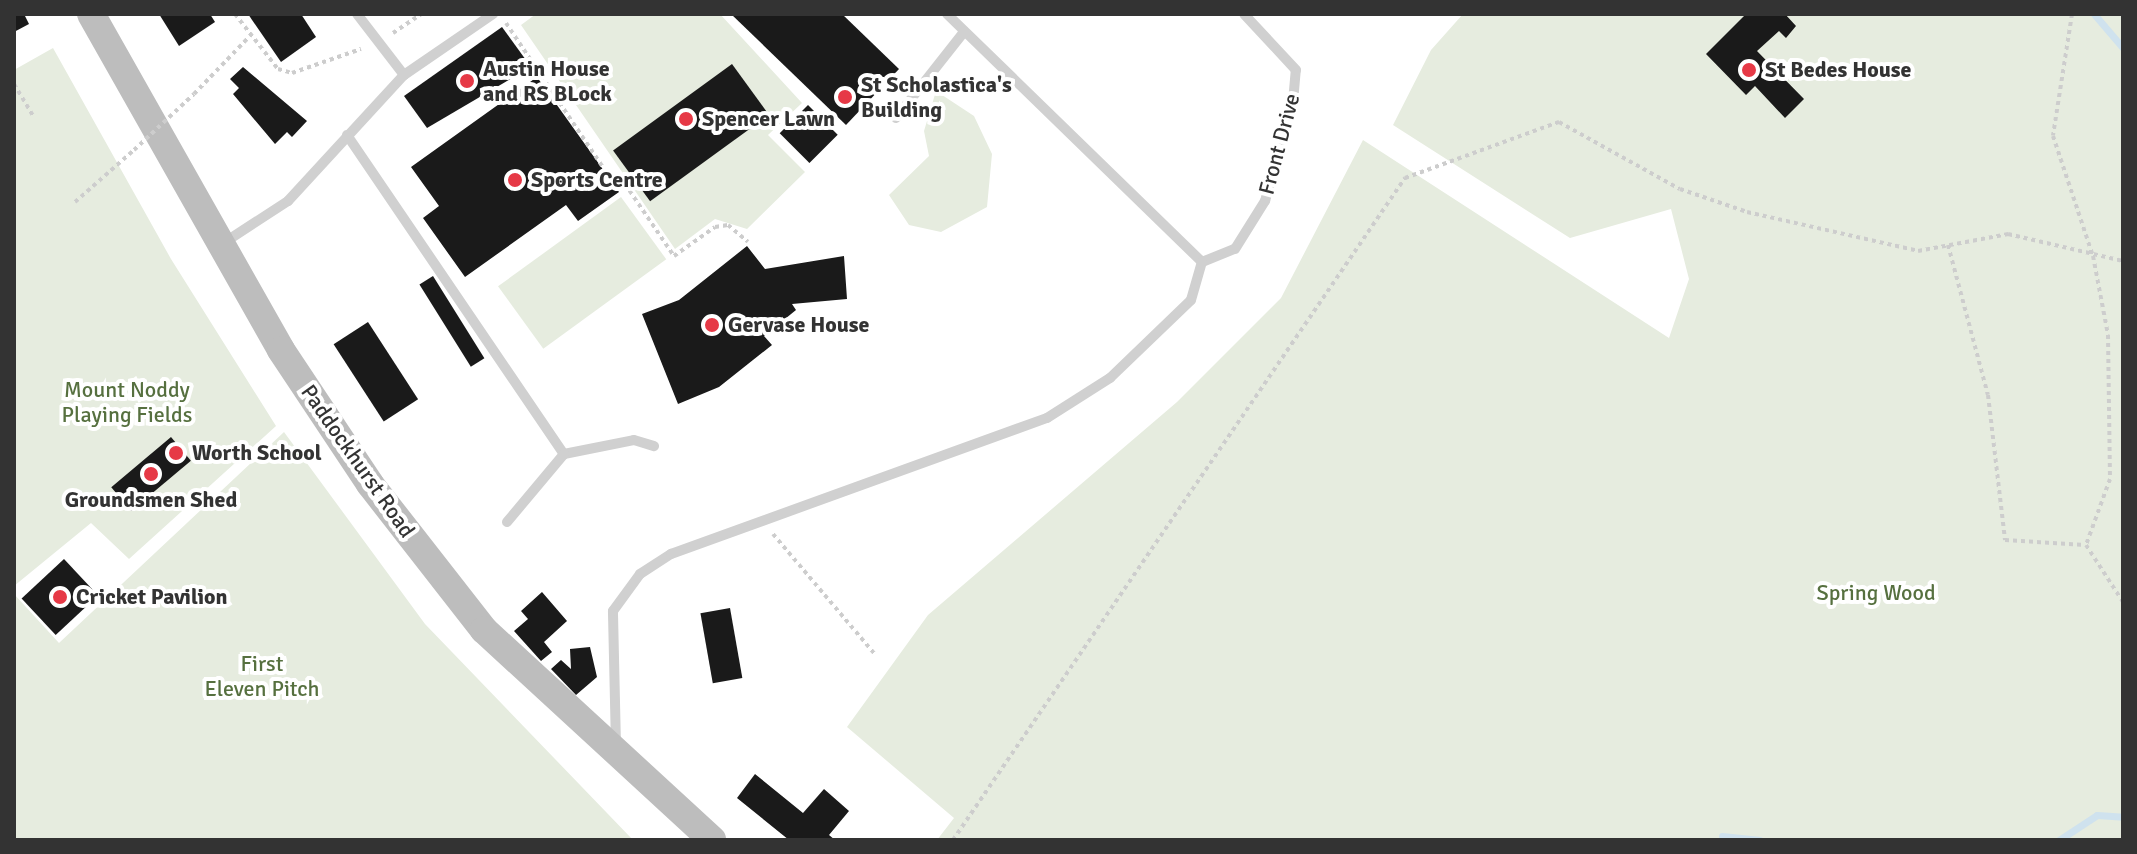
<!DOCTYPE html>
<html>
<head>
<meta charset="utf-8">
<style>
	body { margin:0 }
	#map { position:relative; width:2137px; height:854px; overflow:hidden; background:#fff; font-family:Signika,sans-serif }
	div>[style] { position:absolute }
	.green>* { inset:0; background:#e6ecdf; transform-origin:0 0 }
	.stream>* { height:7px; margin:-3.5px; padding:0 3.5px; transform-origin:3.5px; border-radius:3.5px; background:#cfe2ee }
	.building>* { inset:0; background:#1a1a1a; transform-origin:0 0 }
	.path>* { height:4px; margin-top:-2px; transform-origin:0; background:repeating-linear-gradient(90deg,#cdcdcd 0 4px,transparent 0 8px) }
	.lane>* { height:10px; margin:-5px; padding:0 5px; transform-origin:5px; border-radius:5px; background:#d0d0d0 }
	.secondary>* { height:28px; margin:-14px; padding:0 14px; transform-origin:14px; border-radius:14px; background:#bdbdbd }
	.path-bridge>* { height:4px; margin-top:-2px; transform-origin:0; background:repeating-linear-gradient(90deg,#cdcdcd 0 4px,transparent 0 8px) }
	.dots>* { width:22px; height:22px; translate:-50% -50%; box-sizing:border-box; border:4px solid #fff; border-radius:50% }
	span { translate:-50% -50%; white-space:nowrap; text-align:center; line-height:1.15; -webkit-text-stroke:8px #fff; paint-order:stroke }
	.poi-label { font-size:22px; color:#333; font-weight:700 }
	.left { translate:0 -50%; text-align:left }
	.street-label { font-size:22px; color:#333 }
	.park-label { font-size:22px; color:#56703f }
	.frame { position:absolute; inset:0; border:16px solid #333; pointer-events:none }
</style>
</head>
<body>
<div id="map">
	<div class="green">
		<div style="clip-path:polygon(536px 14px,720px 14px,802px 103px,768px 135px,805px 172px,747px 229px,715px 219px,675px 249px,521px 25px)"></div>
		<div style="clip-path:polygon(1463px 14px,2123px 14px,2123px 840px,937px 840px,954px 818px,847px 727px,928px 615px,1177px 402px,1281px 298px,1363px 140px,1669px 338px,1689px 279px,1671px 209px,1570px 238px,1393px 125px,1431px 50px)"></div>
		<div style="clip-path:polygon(53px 48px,171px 259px,276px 426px,129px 559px,91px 523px,14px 586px,14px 70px)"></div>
		<div style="clip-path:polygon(936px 91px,974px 116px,992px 154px,987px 207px,941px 232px,909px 225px,889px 195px,929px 156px,924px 131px)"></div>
		<div style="left:621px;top:197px;width:77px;height:152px;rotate:54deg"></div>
		<div style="clip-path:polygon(284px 432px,425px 624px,633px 840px,14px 840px,14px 594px,59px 643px)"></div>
	</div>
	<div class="stream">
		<div style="left:2094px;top:14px;width:45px;rotate:49.5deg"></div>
		<div style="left:1722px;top:836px;width:38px;rotate:6deg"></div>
		<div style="left:2059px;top:840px;width:45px;rotate:-33.3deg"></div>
		<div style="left:2097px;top:815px;width:26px;rotate:4deg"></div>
	</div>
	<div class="building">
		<div style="clip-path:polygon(14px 14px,24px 14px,29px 24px,14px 32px)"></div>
		<div style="clip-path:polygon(159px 14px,210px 14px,215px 22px,179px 46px)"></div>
		<div style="clip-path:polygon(248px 14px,301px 14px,316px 37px,281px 62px)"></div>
		<div style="clip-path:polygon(731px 14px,842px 14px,899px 69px,846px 125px)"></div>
		<div style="clip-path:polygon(1746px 14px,1785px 14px,1796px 26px,1786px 38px,1779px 31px,1757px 51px,1804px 99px,1785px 118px,1755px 86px,1746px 95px,1706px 54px)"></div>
		<div style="clip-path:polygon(502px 27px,531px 67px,427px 128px,404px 96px)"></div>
		<div style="left:732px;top:64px;width:63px;height:147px;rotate:54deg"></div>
		<div style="clip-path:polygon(243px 67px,307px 121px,292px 137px,287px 132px,275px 144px,233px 94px,239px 88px,230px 79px)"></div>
		<div style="clip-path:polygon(537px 77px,619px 192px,578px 221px,566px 205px,465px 277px,423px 218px,439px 206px,411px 167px)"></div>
		<div style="left:808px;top:105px;width:42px;height:40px;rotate:45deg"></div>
		<div style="clip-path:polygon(747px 246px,765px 269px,844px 256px,847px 299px,792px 304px,796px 310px,764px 336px,772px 345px,719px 387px,678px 404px,642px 314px,679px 300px)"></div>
		<div style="left:433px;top:276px;width:97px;height:16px;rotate:58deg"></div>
		<div style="left:368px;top:322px;width:92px;height:41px;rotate:57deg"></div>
		<div style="left:171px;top:437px;width:31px;height:78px;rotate:50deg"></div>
		<div style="left:64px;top:559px;width:50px;height:58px;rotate:47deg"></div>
		<div style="clip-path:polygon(542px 592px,567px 621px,544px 642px,552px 652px,541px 661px,514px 631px,528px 619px,521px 611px)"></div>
		<div style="left:730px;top:608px;width:71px;height:30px;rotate:80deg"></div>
		<div style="clip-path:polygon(590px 647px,597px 677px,576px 695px,551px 669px,561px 660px,571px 669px,570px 649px)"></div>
		<div style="clip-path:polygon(755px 774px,803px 813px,824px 789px,849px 811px,829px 835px,835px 840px,789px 840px,737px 798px)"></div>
	</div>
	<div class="path">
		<div style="left:235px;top:14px;width:70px;rotate:52deg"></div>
		<div style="left:278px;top:69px;width:15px;rotate:16deg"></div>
		<div style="left:292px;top:73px;width:73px;rotate:-19.2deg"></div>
		<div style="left:2072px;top:14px;width:123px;rotate:98.9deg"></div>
		<div style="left:2053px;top:136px;width:126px;rotate:71.6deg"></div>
		<div style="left:2093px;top:256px;width:80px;rotate:79.2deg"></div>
		<div style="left:2108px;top:335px;width:144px;rotate:89.2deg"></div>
		<div style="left:2110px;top:479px;width:70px;rotate:110deg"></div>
		<div style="left:2086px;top:545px;width:68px;rotate:57deg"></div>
		<div style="left:506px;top:23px;width:199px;rotate:56.1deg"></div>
		<div style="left:617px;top:188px;width:9px;rotate:-27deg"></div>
		<div style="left:625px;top:184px;width:87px;rotate:55.8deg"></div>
		<div style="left:674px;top:256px;width:50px;rotate:-35.3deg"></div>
		<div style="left:715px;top:227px;width:13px;rotate:-9deg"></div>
		<div style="left:728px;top:225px;width:26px;rotate:40deg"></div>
		<div style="left:393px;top:33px;width:34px;rotate:-34deg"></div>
		<div style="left:14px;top:84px;width:37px;rotate:59deg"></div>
		<div style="left:194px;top:94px;width:81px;rotate:-46deg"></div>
		<div style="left:75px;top:202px;width:79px;rotate:-41.4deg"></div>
		<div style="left:1948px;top:245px;width:155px;rotate:75.1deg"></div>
		<div style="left:1988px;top:395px;width:146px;rotate:83.3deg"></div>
		<div style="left:2005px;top:540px;width:80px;rotate:3.6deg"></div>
		<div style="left:773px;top:534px;width:156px;rotate:49.7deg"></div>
		<div style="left:953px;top:840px;width:802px;rotate:-55.68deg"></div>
		<div style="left:1405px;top:178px;width:164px;rotate:-20deg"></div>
		<div style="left:1559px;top:122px;width:138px;rotate:29deg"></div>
		<div style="left:1680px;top:189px;width:71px;rotate:18.9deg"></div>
		<div style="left:1747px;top:212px;width:175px;rotate:12.8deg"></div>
		<div style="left:1918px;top:251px;width:92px;rotate:-10.7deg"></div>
		<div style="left:2008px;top:234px;width:118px;rotate:13.2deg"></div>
	</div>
	<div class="lane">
		<div style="left:357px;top:14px;width:77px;rotate:52.4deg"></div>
		<div style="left:947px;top:14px;width:356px;rotate:44.2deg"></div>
		<div style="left:896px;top:118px;width:110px;rotate:-51.7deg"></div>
		<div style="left:347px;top:135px;width:386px;rotate:55.8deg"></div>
		<div style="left:564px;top:454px;width:71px;rotate:-11.3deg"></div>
		<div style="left:634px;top:440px;width:21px;rotate:17deg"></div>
		<div style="left:222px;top:244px;width:79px;rotate:-33.1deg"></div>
		<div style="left:288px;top:201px;width:171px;rotate:-47.4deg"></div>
		<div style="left:404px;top:75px;width:108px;rotate:-34.4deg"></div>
		<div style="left:1202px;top:262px;width:35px;rotate:-22deg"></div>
		<div style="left:1235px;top:249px;width:57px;rotate:-58deg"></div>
		<div style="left:1265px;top:201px;width:103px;rotate:-74.2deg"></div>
		<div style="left:1293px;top:102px;width:32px;rotate:-85deg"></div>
		<div style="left:1296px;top:70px;width:76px;rotate:-132.9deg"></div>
		<div style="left:507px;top:522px;width:89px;rotate:-50deg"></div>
		<div style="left:616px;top:746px;width:135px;rotate:-91.3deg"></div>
		<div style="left:613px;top:611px;width:46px;rotate:-53.9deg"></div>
		<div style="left:640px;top:574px;width:37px;rotate:-33deg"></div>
		<div style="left:671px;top:554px;width:400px;rotate:-19.9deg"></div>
		<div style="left:1047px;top:418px;width:75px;rotate:-32.4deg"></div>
		<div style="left:1110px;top:378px;width:112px;rotate:-43.9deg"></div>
		<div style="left:1191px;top:300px;width:40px;rotate:-74deg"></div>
	</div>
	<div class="secondary">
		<div style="left:91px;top:14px;width:386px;rotate:60.5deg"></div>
		<div style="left:281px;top:350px;width:161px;rotate:56.4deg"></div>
		<div style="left:370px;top:484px;width:185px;rotate:52deg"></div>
		<div style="left:484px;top:630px;width:310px;rotate:42.6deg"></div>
	</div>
	<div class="path-bridge">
		<div style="left:134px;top:150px;width:82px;rotate:-43deg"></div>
	</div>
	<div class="dots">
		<div style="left:1749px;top:70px;background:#e63946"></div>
		<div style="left:467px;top:81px;background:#e63946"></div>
		<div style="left:845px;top:97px;background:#e63946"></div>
		<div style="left:686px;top:119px;background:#e63946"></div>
		<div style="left:515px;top:180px;background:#e63946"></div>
		<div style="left:712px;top:325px;background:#e63946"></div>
		<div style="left:176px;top:453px;background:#e63946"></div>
		<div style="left:151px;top:474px;background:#e63946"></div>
		<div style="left:60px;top:597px;background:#e63946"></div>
	</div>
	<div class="poi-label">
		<span class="left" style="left:483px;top:81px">Austin House<br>and RS BLock</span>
		<span class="left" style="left:1765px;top:70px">St Bedes House</span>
		<span class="left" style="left:861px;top:97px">St Scholastica's<br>Building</span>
		<span class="left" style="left:702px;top:119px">Spencer Lawn</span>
		<span class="left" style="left:531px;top:180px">Sports Centre</span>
		<span class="left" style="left:728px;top:325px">Gervase House</span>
		<span class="left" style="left:192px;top:453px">Worth School</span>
		<span style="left:151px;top:500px">Groundsmen Shed</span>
		<span class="left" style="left:76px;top:597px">Cricket Pavilion</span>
	</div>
	<div class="street-label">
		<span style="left:1279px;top:144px;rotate:-75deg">Front Drive</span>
		<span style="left:358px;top:461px;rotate:55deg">Paddockhurst Road</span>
	</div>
	<div class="park-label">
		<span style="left:127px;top:402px">Mount Noddy<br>Playing Fields</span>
		<span style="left:1876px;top:593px">Spring Wood</span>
		<span style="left:262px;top:676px">First<br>Eleven Pitch</span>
	</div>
	<div class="frame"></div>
</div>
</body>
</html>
